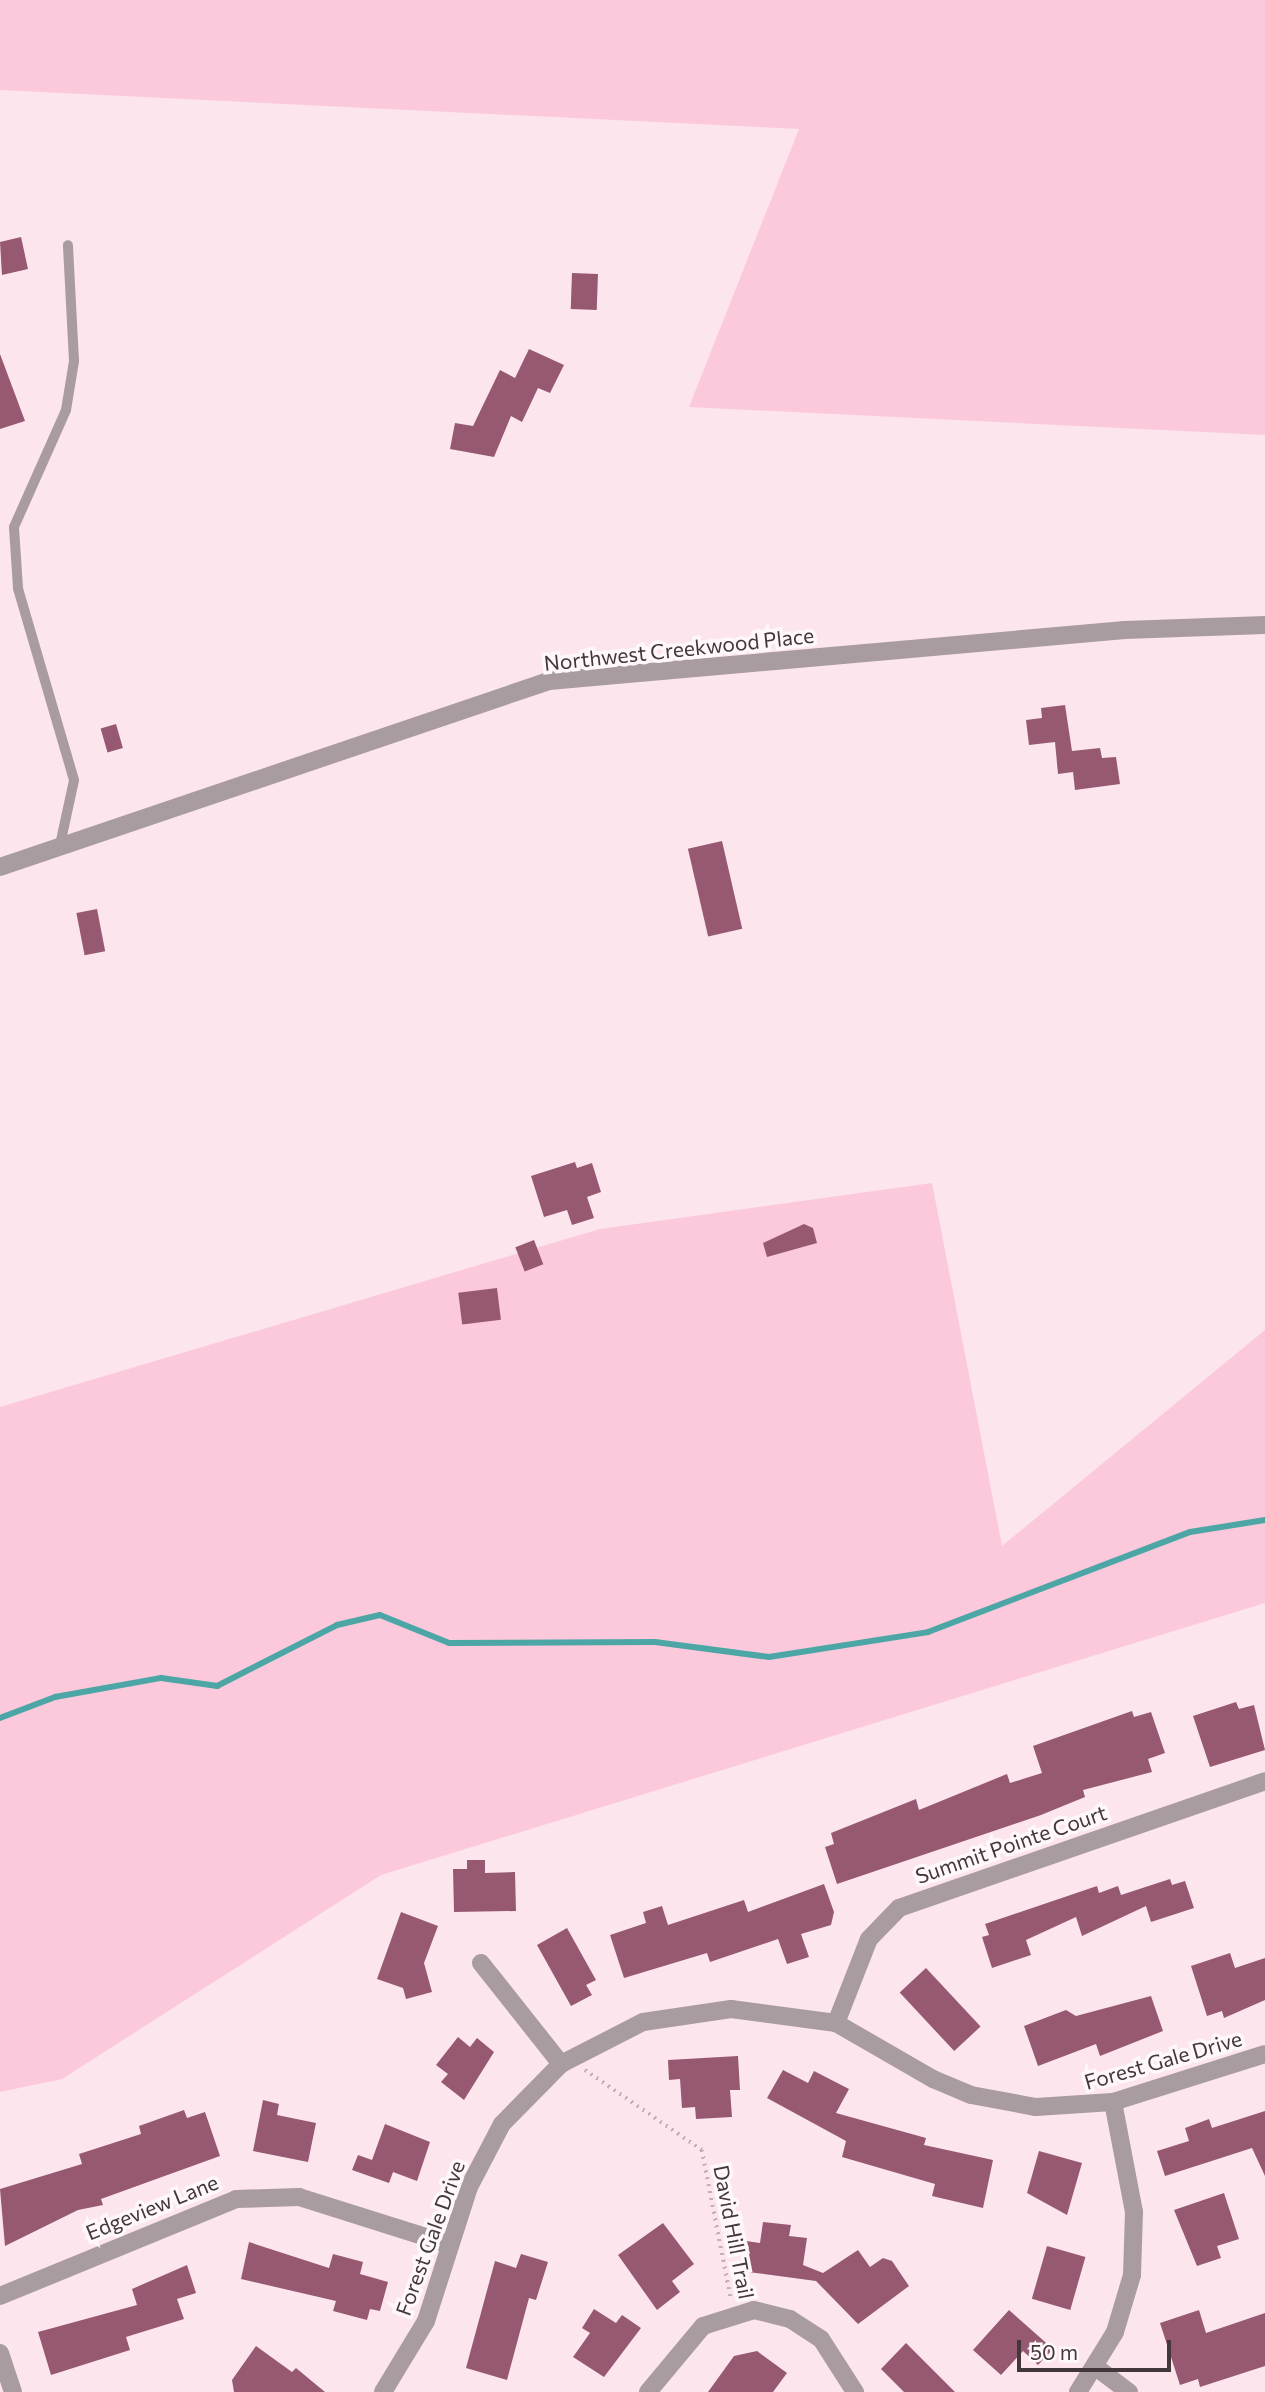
<!DOCTYPE html>
<html>
<head>
<meta charset="utf-8">
<style>
	body { margin:0 }
	#map { position:relative; width:1265px; height:2392px; overflow:hidden; background:#fde5ed; font-family:Commissioner,sans-serif }
	div>[style] { position:absolute }
	.green>* { inset:0; background:#fbc9db }
	.stream>* { height:6px; margin:-3px; padding:0 3px; transform-origin:3px; border-radius:3px; background:#4da6a6 }
	.building>* { inset:0; background:#965971; transform-origin:0 0 }
	.path>* { height:3.5px; margin-top:-1.75px; transform-origin:0; background:repeating-linear-gradient(90deg,#c3afb6 0 2px,transparent 0 7px) }
	.service>* { height:10px; margin:-5px; padding:0 5px; transform-origin:5px; border-radius:5px; background:#a99ca1 }
	.minor>* { height:18px; margin:-9px; padding:0 9px; transform-origin:9px; border-radius:9px; background:#a99ca1 }
	span { translate:-50% -50%; white-space:nowrap; text-align:center; line-height:1.15; -webkit-text-stroke:7px #fef8fa; paint-order:stroke }
	.street-label { font-size:21px; color:#43373b }
	.scale { position:absolute; left:1017px; top:2340px; width:154px; height:32px; box-sizing:border-box; border:4px solid #43373b; border-top:0; padding-left:9px; font-size:21px; line-height:24px; white-space:nowrap; color:#43373b; -webkit-text-stroke:5px #fef8fa; paint-order:stroke }
</style>
</head>
<body>
<div id="map">
	<div class="green">
		<div style="clip-path:polygon(0 0,1265px 0,1265px 435px,689px 407px,799px 129px,0 90px)"></div>
		<div style="clip-path:polygon(932px 1183px,1002px 1546px,1265px 1330px,1265px 1603px,381px 1875px,62px 2079px,0 2092px,0 1407px,600px 1229px)"></div>
	</div>
	<div class="stream">
		<div style="left:0;top:1718px;width:59px;rotate:-20.9deg"></div>
		<div style="left:55px;top:1697px;width:108px;rotate:-10.2deg"></div>
		<div style="left:161px;top:1678px;width:57px;rotate:8.1deg"></div>
		<div style="left:217px;top:1686px;width:135px;rotate:-26.9deg"></div>
		<div style="left:337px;top:1625px;width:44px;rotate:-13.1deg"></div>
		<div style="left:380px;top:1615px;width:74px;rotate:22.1deg"></div>
		<div style="left:449px;top:1643px;width:206px;rotate:-0.3deg"></div>
		<div style="left:655px;top:1642px;width:115px;rotate:7.5deg"></div>
		<div style="left:769px;top:1657px;width:161px;rotate:-8.9deg"></div>
		<div style="left:928px;top:1632px;width:280px;rotate:-20.9deg"></div>
		<div style="left:1190px;top:1532px;width:76px;rotate:-9.1deg"></div>
	</div>
	<div class="building">
		<div style="clip-path:polygon(21px 237px,28px 269px,2px 275px,0 242px)"></div>
		<div style="left:572px;top:273px;width:26px;height:36px;rotate:2deg"></div>
		<div style="clip-path:polygon(529px 349px,564px 365px,550px 393px,538px 388px,522px 422px,511px 416px,494px 457px,450px 449px,455px 423px,473px 426px,500px 370px,515px 378px)"></div>
		<div style="clip-path:polygon(0 354px,25px 421px,0 429px)"></div>
		<div style="clip-path:polygon(1065px 705px,1072px 751px,1100px 748px,1102px 758px,1116px 757px,1120px 784px,1075px 790px,1073px 772px,1058px 774px,1055px 742px,1029px 745px,1026px 720px,1042px 718px,1041px 708px)"></div>
		<div style="left:116px;top:724px;width:25px;height:16px;rotate:74deg"></div>
		<div style="left:722px;top:841px;width:90px;height:35px;rotate:77deg"></div>
		<div style="left:97px;top:909px;width:43px;height:21px;rotate:79deg"></div>
		<div style="clip-path:polygon(575px 1162px,577px 1168px,592px 1163px,601px 1192px,587px 1197px,594px 1218px,572px 1225px,567px 1210px,544px 1217px,531px 1176px)"></div>
		<div style="clip-path:polygon(804px 1224px,813px 1228px,817px 1243px,767px 1257px,763px 1243px)"></div>
		<div style="left:534px;top:1240px;width:26px;height:20px;rotate:69deg"></div>
		<div style="left:497px;top:1288px;width:32px;height:39px;rotate:83deg"></div>
		<div style="clip-path:polygon(1236px 1702px,1239px 1709px,1254px 1705px,1265px 1750px,1210px 1767px,1193px 1716px)"></div>
		<div style="clip-path:polygon(1132px 1711px,1134px 1717px,1151px 1712px,1165px 1753px,1148px 1759px,1152px 1772px,1083px 1790px,1085px 1797px,1041px 1815px,837px 1884px,825px 1847px,834px 1844px,831px 1833px,916px 1799px,919px 1810px,1007px 1774px,1010px 1783px,1042px 1773px,1033px 1746px)"></div>
		<div style="clip-path:polygon(467px 1860px,485px 1860px,485px 1873px,515px 1872px,516px 1911px,454px 1912px,453px 1869px,467px 1869px)"></div>
		<div style="clip-path:polygon(1170px 1879px,1172px 1885px,1185px 1881px,1194px 1908px,1151px 1922px,1146px 1906px,1082px 1936px,1076px 1917px,1026px 1940px,1031px 1955px,992px 1968px,982px 1937px,989px 1935px,985px 1924px,1097px 1886px,1099px 1893px,1118px 1886px,1121px 1895px)"></div>
		<div style="clip-path:polygon(824px 1884px,834px 1912px,831px 1925px,801px 1934px,809px 1957px,787px 1964px,778px 1939px,710px 1962px,707px 1953px,624px 1978px,610px 1935px,646px 1923px,643px 1912px,662px 1906px,668px 1925px,744px 1900px,748px 1912px)"></div>
		<div style="clip-path:polygon(401px 1912px,438px 1926px,424px 1963px,432px 1992px,406px 1999px,403px 1988px,377px 1979px)"></div>
		<div style="clip-path:polygon(567px 1928px,596px 1980px,586px 1985px,592px 1995px,571px 2006px,537px 1945px)"></div>
		<div style="clip-path:polygon(1230px 1953px,1235px 1968px,1265px 1958px,1265px 2000px,1224px 2018px,1222px 2011px,1207px 2016px,1191px 1966px)"></div>
		<div style="left:926px;top:1968px;width:80px;height:36px;rotate:47deg"></div>
		<div style="clip-path:polygon(1151px 1996px,1163px 2031px,1100px 2056px,1096px 2044px,1038px 2066px,1024px 2026px,1066px 2010px,1076px 2016px)"></div>
		<div style="clip-path:polygon(458px 2037px,470px 2047px,477px 2038px,494px 2052px,464px 2100px,441px 2082px,448px 2074px,436px 2065px)"></div>
		<div style="clip-path:polygon(738px 2056px,740px 2090px,730px 2090px,732px 2117px,696px 2119px,695px 2107px,682px 2108px,680px 2079px,669px 2080px,668px 2060px)"></div>
		<div style="clip-path:polygon(783px 2070px,808px 2083px,814px 2071px,849px 2089px,836px 2113px,926px 2138px,924px 2145px,993px 2160px,983px 2208px,932px 2196px,935px 2184px,842px 2157px,846px 2141px,767px 2098px)"></div>
		<div style="clip-path:polygon(263px 2100px,279px 2104px,277px 2115px,316px 2123px,308px 2162px,253px 2151px)"></div>
		<div style="clip-path:polygon(184px 2110px,187px 2118px,205px 2112px,220px 2156px,101px 2199px,103px 2205px,78px 2210px,5px 2246px,0 2189px,82px 2164px,79px 2154px,141px 2134px,139px 2126px)"></div>
		<div style="clip-path:polygon(1265px 2111px,1265px 2176px,1252px 2148px,1165px 2176px,1157px 2151px,1189px 2141px,1185px 2128px,1209px 2119px,1212px 2128px)"></div>
		<div style="clip-path:polygon(385px 2124px,430px 2142px,417px 2181px,393px 2172px,389px 2183px,352px 2170px,358px 2155px,372px 2160px)"></div>
		<div style="clip-path:polygon(1039px 2151px,1082px 2163px,1067px 2215px,1027px 2193px)"></div>
		<div style="clip-path:polygon(1224px 2193px,1239px 2239px,1217px 2246px,1221px 2258px,1197px 2266px,1174px 2210px)"></div>
		<div style="clip-path:polygon(763px 2222px,791px 2225px,789px 2236px,807px 2238px,803px 2265px,823px 2273px,858px 2250px,870px 2267px,883px 2258px,892px 2261px,909px 2286px,858px 2324px,816px 2281px,748px 2272px,746px 2241px,760px 2243px)"></div>
		<div style="clip-path:polygon(663px 2223px,694px 2264px,672px 2281px,680px 2292px,657px 2310px,618px 2255px)"></div>
		<div style="clip-path:polygon(249px 2242px,329px 2268px,333px 2254px,363px 2262px,360px 2274px,388px 2282px,380px 2311px,370px 2309px,367px 2320px,333px 2311px,336px 2301px,241px 2279px)"></div>
		<div style="left:1047px;top:2246px;width:40px;height:55px;rotate:16deg"></div>
		<div style="clip-path:polygon(521px 2254px,548px 2262px,536px 2300px,529px 2298px,507px 2380px,466px 2368px,495px 2261px,516px 2268px)"></div>
		<div style="clip-path:polygon(187px 2265px,196px 2293px,177px 2299px,184px 2319px,126px 2337px,130px 2350px,51px 2375px,38px 2332px,137px 2305px,132px 2289px)"></div>
		<div style="clip-path:polygon(594px 2309px,616px 2323px,622px 2315px,641px 2328px,604px 2377px,573px 2357px,590px 2333px,582px 2328px)"></div>
		<div style="clip-path:polygon(1009px 2310px,1053px 2349px,1038px 2365px,1023px 2351px,1001px 2375px,973px 2350px)"></div>
		<div style="clip-path:polygon(1199px 2310px,1206px 2333px,1265px 2313px,1265px 2366px,1200px 2387px,1198px 2379px,1180px 2385px,1160px 2323px)"></div>
		<div style="clip-path:polygon(906px 2343px,955px 2392px,904px 2392px,881px 2369px)"></div>
		<div style="clip-path:polygon(256px 2346px,292px 2372px,296px 2368px,325px 2392px,234px 2392px,232px 2380px)"></div>
		<div style="clip-path:polygon(757px 2351px,787px 2373px,773px 2392px,708px 2392px,734px 2356px)"></div>
	</div>
	<div class="path">
		<div style="left:585px;top:2070px;width:142px;rotate:34.4deg"></div>
		<div style="left:702px;top:2150px;width:152px;rotate:79deg"></div>
	</div>
	<div class="service">
		<div style="left:60px;top:845px;width:66px;rotate:-77.8deg"></div>
		<div style="left:74px;top:780px;width:200px;rotate:-106.3deg"></div>
		<div style="left:18px;top:588px;width:61px;rotate:-93.8deg"></div>
		<div style="left:14px;top:527px;width:128px;rotate:-66deg"></div>
		<div style="left:66px;top:410px;width:50px;rotate:-80.7deg"></div>
		<div style="left:74px;top:361px;width:116px;rotate:-93deg"></div>
	</div>
	<div class="minor">
		<div style="left:0;top:867px;width:580px;rotate:-18.72deg"></div>
		<div style="left:549px;top:681px;width:578px;rotate:-5.06deg"></div>
		<div style="left:1125px;top:630px;width:140px;rotate:-2deg"></div>
		<div style="left:481px;top:1963px;width:129px;rotate:51.6deg"></div>
		<div style="left:836px;top:2023px;width:90px;rotate:-68.6deg"></div>
		<div style="left:869px;top:1939px;width:43px;rotate:-45.9deg"></div>
		<div style="left:899px;top:1908px;width:387px;rotate:-19.1deg"></div>
		<div style="left:0;top:2296px;width:255px;rotate:-22.3deg"></div>
		<div style="left:236px;top:2199px;width:63px;rotate:-1.8deg"></div>
		<div style="left:299px;top:2197px;width:156px;rotate:17.5deg"></div>
		<div style="left:0;top:2353px;width:41px;rotate:71.6deg"></div>
		<div style="left:1097px;top:2368px;width:40px;rotate:37deg"></div>
		<div style="left:383px;top:2392px;width:83px;rotate:-58.8deg"></div>
		<div style="left:426px;top:2321px;width:141px;rotate:-72.2deg"></div>
		<div style="left:469px;top:2187px;width:71px;rotate:-62.4deg"></div>
		<div style="left:502px;top:2124px;width:84px;rotate:-45.5deg"></div>
		<div style="left:561px;top:2064px;width:92px;rotate:-27.1deg"></div>
		<div style="left:643px;top:2022px;width:89px;rotate:-8.4deg"></div>
		<div style="left:731px;top:2009px;width:106px;rotate:7.6deg"></div>
		<div style="left:836px;top:2023px;width:112px;rotate:30deg"></div>
		<div style="left:933px;top:2079px;width:41px;rotate:22.8deg"></div>
		<div style="left:971px;top:2095px;width:66px;rotate:10.5deg"></div>
		<div style="left:1036px;top:2107px;width:77px;rotate:-3.7deg"></div>
		<div style="left:1113px;top:2102px;width:159px;rotate:-17.5deg"></div>
		<div style="left:648px;top:2392px;width:86px;rotate:-50.2deg"></div>
		<div style="left:703px;top:2326px;width:53px;rotate:-17.4deg"></div>
		<div style="left:754px;top:2310px;width:37px;rotate:14deg"></div>
		<div style="left:790px;top:2319px;width:37px;rotate:33deg"></div>
		<div style="left:821px;top:2339px;width:63px;rotate:57.3deg"></div>
		<div style="left:1078px;top:2392px;width:70px;rotate:-58.3deg"></div>
		<div style="left:1115px;top:2332px;width:59px;rotate:-73.4deg"></div>
		<div style="left:1132px;top:2275px;width:63px;rotate:-88.2deg"></div>
		<div style="left:1134px;top:2212px;width:112px;rotate:-100.8deg"></div>
	</div>
	<div class="street-label">
		<span style="left:679px;top:649px;rotate:-6deg">Northwest Creekwood Place</span>
		<span style="left:1011px;top:1844px;rotate:-19deg">Summit Pointe Court</span>
		<span style="left:1163px;top:2060px;rotate:-16deg">Forest Gale Drive</span>
		<span style="left:152px;top:2207px;rotate:-22deg">Edgeview Lane</span>
		<span style="left:734px;top:2232px;rotate:79deg">David Hill Trail</span>
		<span style="left:430px;top:2238px;rotate:-70deg">Forest Gale Drive</span>
	</div>
	<div class="scale">50 m</div>
</div>
</body>
</html>
